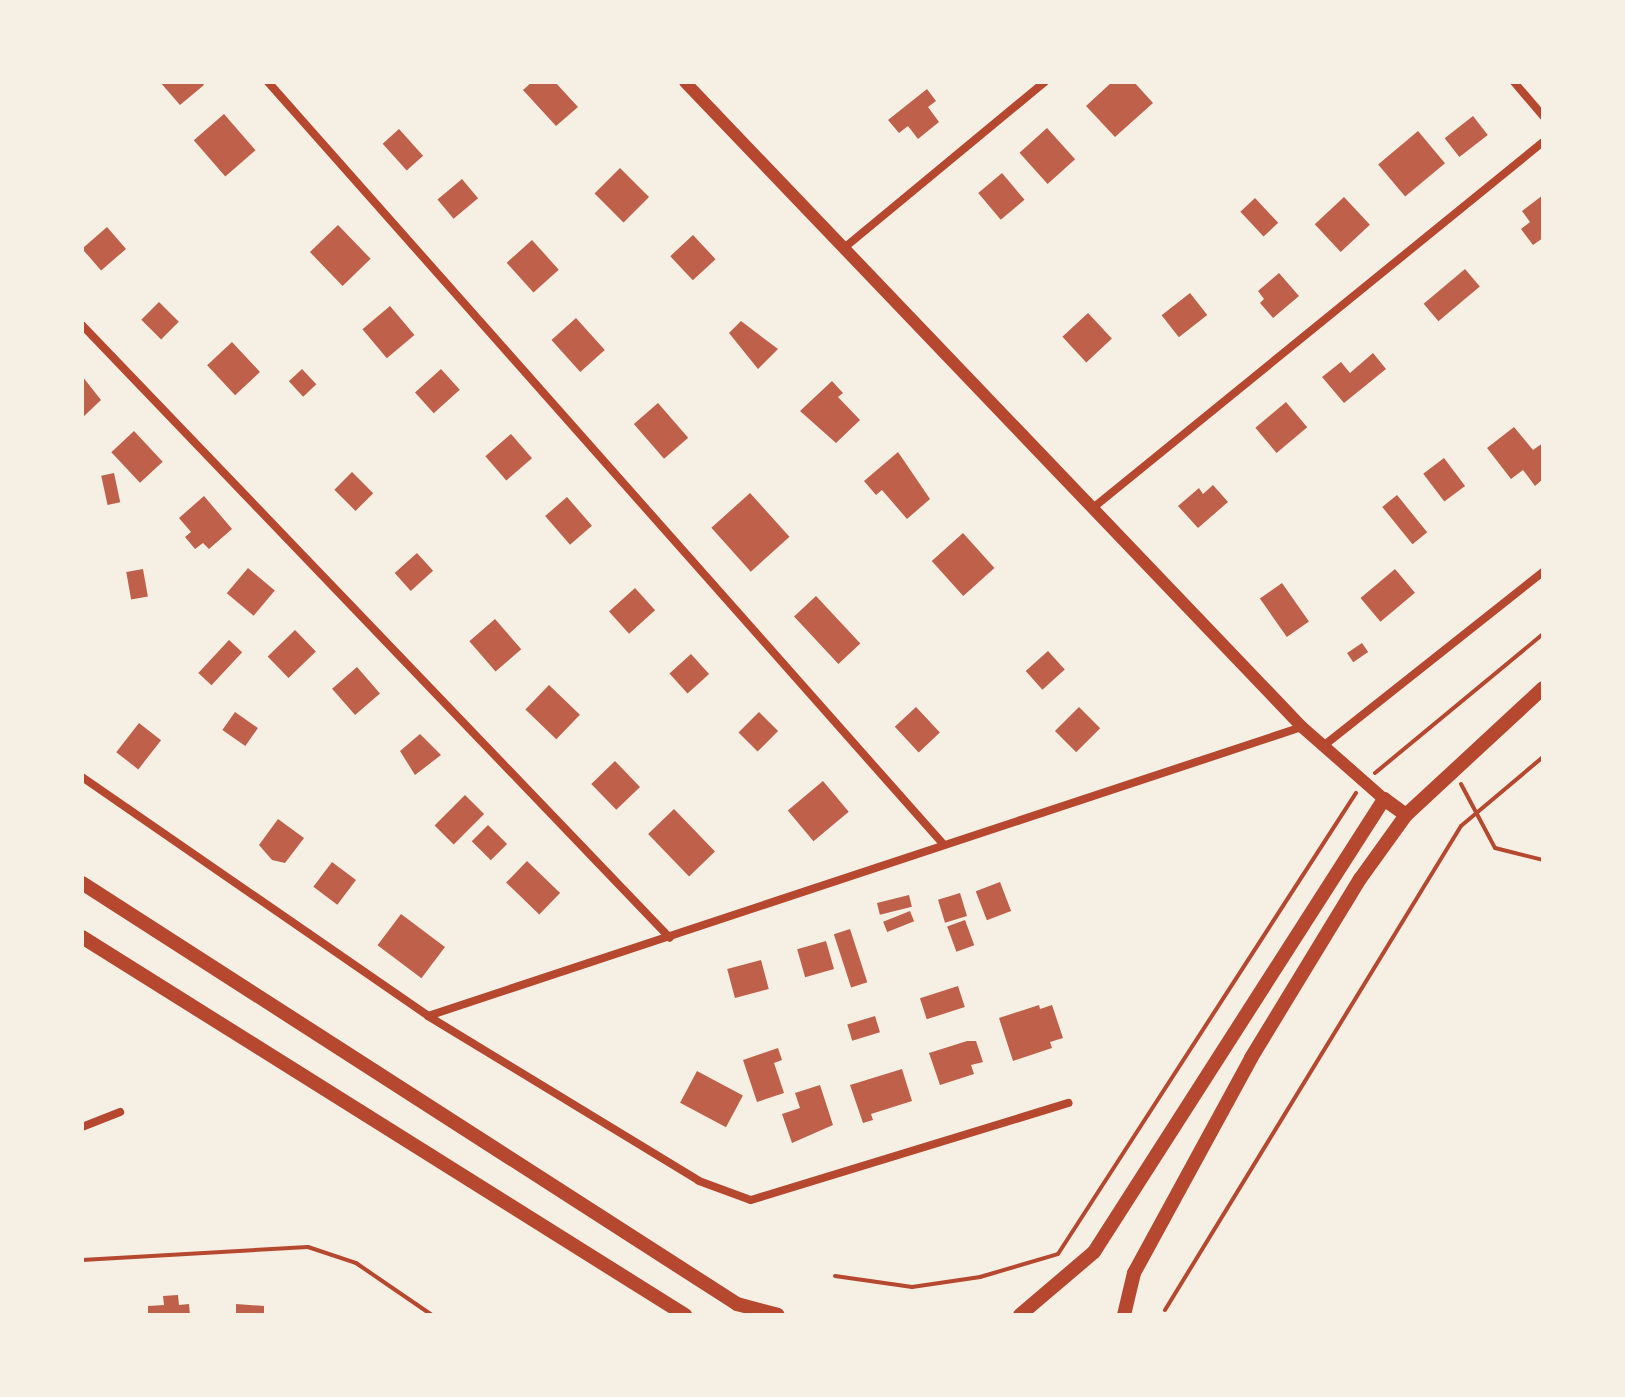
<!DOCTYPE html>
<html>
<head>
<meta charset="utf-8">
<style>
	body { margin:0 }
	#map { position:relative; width:1625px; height:1397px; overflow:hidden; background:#f6efe4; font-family:"Crimson Pro",serif }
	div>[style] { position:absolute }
	.building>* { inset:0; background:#bf614a; transform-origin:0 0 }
	.path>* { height:4px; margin:-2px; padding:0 2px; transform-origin:2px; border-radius:2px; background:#b5482f }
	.service>* { height:4px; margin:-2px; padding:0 2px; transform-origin:2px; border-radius:2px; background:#b5482f }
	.minor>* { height:8px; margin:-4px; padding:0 4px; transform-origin:4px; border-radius:4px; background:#b5482f }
	.secondary>* { height:12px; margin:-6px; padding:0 6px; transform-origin:6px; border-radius:6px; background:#b5482f }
	.primary>* { height:14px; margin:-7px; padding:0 7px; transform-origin:7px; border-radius:7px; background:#b5482f }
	span { translate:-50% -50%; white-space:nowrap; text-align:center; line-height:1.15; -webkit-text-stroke:7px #f6efe4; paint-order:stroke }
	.frame { position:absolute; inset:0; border:84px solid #f6efe4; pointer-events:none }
</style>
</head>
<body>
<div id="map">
	<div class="building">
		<div style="clip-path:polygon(160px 82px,202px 82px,204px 85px,180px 105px)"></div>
		<div style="clip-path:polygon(532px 82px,555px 82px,578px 107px,556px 126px,523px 90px)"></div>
		<div style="clip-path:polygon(1112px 82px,1134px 82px,1153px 103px,1115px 137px,1086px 106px)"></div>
		<div style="clip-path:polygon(927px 89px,936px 101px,928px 107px,939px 122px,918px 139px,908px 126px,899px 133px,888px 120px)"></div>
		<div style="left:224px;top:114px;width:48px;height:40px;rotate:49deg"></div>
		<div style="left:1473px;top:116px;width:24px;height:36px;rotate:52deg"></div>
		<div style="left:1047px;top:128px;width:42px;height:37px;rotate:48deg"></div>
		<div style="left:399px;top:129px;width:36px;height:22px;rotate:48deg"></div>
		<div style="left:1418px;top:131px;width:42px;height:52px;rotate:50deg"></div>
		<div style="left:620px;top:168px;width:41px;height:36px;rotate:45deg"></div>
		<div style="left:1002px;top:173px;width:35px;height:31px;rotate:50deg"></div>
		<div style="left:462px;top:179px;width:25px;height:32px;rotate:50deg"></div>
		<div style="clip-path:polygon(1543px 195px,1543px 238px,1533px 245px,1521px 229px,1530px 222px,1522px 211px)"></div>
		<div style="left:1344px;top:197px;width:38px;height:40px;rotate:47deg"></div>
		<div style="left:1255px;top:198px;width:34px;height:20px;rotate:47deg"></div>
		<div style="left:338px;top:225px;width:47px;height:39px;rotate:46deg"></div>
		<div style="left:107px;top:227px;width:29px;height:33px;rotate:49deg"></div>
		<div style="left:693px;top:235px;width:33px;height:31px;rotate:47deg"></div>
		<div style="left:532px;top:240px;width:40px;height:34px;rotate:48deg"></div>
		<div style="left:1465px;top:269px;width:23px;height:54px;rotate:50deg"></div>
		<div style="clip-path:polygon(1279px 273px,1299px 296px,1273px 318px,1260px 303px,1264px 299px,1258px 291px)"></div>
		<div style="left:1190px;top:293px;width:28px;height:36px;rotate:52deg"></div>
		<div style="left:159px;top:302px;width:28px;height:25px;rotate:45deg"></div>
		<div style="left:390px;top:306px;width:38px;height:36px;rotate:50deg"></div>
		<div style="left:1088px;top:313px;width:35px;height:35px;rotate:47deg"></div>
		<div style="left:576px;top:318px;width:43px;height:33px;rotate:48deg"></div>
		<div style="clip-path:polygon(741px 321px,778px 349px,758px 369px,729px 333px)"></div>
		<div style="left:232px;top:342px;width:41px;height:34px;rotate:47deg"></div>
		<div style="clip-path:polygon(1373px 353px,1386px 369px,1344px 403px,1322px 377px,1341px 362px,1350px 373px)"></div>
		<div style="left:302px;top:369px;width:21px;height:18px;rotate:47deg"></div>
		<div style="left:441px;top:369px;width:28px;height:35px;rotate:48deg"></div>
		<div style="clip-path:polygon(82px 376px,101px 400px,82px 418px)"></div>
		<div style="clip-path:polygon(832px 381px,843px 393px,838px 397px,860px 420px,836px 443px,800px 411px)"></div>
		<div style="left:1286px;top:402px;width:33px;height:40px;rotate:50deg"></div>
		<div style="left:658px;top:403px;width:46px;height:32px;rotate:49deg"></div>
		<div style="clip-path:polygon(1514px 427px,1533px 450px,1543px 443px,1543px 479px,1535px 486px,1523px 470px,1511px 479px,1487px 448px)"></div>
		<div style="left:134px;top:431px;width:42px;height:31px;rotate:47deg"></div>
		<div style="left:511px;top:434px;width:32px;height:34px;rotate:49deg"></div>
		<div style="clip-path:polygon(898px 452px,930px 499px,907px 519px,882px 490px,876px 495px,864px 481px)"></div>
		<div style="left:1444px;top:458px;width:35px;height:26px;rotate:53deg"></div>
		<div style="left:352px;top:472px;width:30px;height:25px;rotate:45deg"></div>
		<div style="left:114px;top:473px;width:30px;height:13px;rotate:78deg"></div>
		<div style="clip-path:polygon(1213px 485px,1228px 502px,1198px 528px,1178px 506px,1199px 488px,1203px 494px)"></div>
		<div style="left:750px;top:493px;width:59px;height:52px;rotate:48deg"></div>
		<div style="left:1397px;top:495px;width:48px;height:19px;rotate:51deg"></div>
		<div style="clip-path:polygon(204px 496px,232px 529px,209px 549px,203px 543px,195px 549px,185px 537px,191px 532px,179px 518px)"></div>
		<div style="left:567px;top:497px;width:38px;height:29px;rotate:49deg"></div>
		<div style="left:963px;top:533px;width:47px;height:42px;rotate:48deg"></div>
		<div style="left:417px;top:553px;width:24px;height:30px;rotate:48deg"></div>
		<div style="left:248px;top:568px;width:35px;height:33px;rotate:40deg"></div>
		<div style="left:143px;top:569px;width:28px;height:17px;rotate:80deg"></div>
		<div style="left:1395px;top:569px;width:31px;height:45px;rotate:50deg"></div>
		<div style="left:1282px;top:583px;width:47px;height:27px;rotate:55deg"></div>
		<div style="left:635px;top:588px;width:30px;height:35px;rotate:48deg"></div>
		<div style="left:816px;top:596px;width:65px;height:30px;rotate:47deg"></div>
		<div style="left:495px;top:619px;width:40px;height:34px;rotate:49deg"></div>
		<div style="left:295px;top:630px;width:30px;height:38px;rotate:46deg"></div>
		<div style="left:229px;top:640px;width:18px;height:45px;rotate:43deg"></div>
		<div style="left:1362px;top:643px;width:11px;height:18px;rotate:56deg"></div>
		<div style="left:1048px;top:651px;width:25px;height:30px;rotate:48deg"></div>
		<div style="left:691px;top:654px;width:27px;height:29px;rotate:48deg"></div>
		<div style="left:357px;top:667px;width:35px;height:33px;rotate:49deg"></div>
		<div style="left:549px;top:685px;width:43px;height:34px;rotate:44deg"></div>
		<div style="left:916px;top:707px;width:35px;height:29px;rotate:47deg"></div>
		<div style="left:1079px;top:707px;width:30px;height:34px;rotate:45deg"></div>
		<div style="left:235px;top:712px;width:28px;height:22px;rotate:35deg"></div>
		<div style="left:759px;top:712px;width:27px;height:29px;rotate:45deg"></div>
		<div style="left:139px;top:723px;width:28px;height:37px;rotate:38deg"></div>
		<div style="clip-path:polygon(420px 734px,441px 755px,415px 775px,400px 751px)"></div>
		<div style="left:615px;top:761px;width:36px;height:33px;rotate:46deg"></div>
		<div style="left:823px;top:781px;width:40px;height:46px;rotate:50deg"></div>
		<div style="left:465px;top:795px;width:27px;height:43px;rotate:45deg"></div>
		<div style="left:674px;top:809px;width:59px;height:36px;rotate:46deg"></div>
		<div style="clip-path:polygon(278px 819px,304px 838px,285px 863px,272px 860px,259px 845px)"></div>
		<div style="left:488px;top:825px;width:27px;height:23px;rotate:45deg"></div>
		<div style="left:527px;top:861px;width:46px;height:30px;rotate:44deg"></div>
		<div style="left:332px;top:862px;width:30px;height:31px;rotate:37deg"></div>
		<div style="left:1000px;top:882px;width:31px;height:26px;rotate:69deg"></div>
		<div style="left:960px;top:893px;width:24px;height:23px;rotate:73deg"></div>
		<div style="left:909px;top:895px;width:12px;height:33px;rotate:76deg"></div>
		<div style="left:910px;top:911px;width:11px;height:29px;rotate:68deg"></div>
		<div style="left:401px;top:914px;width:55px;height:39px;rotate:37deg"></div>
		<div style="left:965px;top:920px;width:27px;height:19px;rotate:70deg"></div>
		<div style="left:850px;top:929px;width:56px;height:17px;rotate:72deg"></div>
		<div style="left:826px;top:941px;width:29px;height:30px;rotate:74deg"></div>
		<div style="left:761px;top:960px;width:30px;height:35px;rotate:75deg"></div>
		<div style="left:958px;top:986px;width:22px;height:40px;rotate:72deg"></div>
		<div style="clip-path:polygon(1039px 1005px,1040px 1009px,1052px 1005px,1063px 1038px,1050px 1042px,1052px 1048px,1013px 1061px,999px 1018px)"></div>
		<div style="left:875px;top:1016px;width:17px;height:29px;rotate:73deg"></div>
		<div style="clip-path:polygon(967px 1041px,976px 1041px,983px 1062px,971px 1065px,974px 1074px,940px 1085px,929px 1053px)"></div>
		<div style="clip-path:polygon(778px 1048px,782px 1060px,774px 1063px,784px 1093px,757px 1102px,743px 1060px)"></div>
		<div style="clip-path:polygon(902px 1069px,912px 1101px,871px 1114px,873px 1120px,863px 1123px,850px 1085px)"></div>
		<div style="left:697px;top:1071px;width:52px;height:36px;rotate:28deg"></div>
		<div style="clip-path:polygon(820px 1085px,833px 1125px,792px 1143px,782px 1114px,800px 1108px,795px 1093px)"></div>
		<div style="clip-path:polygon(178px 1295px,179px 1305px,189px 1304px,190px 1315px,148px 1315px,148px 1306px,164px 1305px,163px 1296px)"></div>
		<div style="clip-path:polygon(236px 1304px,264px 1306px,264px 1315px,236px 1315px)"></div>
	</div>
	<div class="path">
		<div style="left:1375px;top:773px;width:218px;rotate:-39.6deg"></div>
		<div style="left:1461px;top:784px;width:72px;rotate:62deg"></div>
		<div style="left:1495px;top:848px;width:49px;rotate:14deg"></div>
		<div style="left:835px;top:1276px;width:78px;rotate:8.1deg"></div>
		<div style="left:912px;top:1287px;width:69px;rotate:-8.4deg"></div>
		<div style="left:980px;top:1277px;width:81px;rotate:-16.4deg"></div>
		<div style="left:1058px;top:1254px;width:549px;rotate:-57.12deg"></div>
		<div style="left:1165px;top:1310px;width:567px;rotate:-58.55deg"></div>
		<div style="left:1461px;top:826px;width:107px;rotate:-40.1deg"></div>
	</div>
	<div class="service">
		<div style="left:82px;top:1260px;width:226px;rotate:-3.3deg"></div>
		<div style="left:308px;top:1247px;width:51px;rotate:18.4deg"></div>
		<div style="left:356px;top:1263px;width:92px;rotate:34.4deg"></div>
	</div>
	<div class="minor">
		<div style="left:268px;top:82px;width:1018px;rotate:48.46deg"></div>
		<div style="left:1514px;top:82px;width:45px;rotate:49.5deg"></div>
		<div style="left:844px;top:248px;width:261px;rotate:-39.6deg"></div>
		<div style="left:82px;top:325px;width:849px;rotate:46.19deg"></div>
		<div style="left:1094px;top:507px;width:579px;rotate:-39.11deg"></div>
		<div style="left:1322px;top:747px;width:282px;rotate:-38.4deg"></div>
		<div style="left:82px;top:777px;width:421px;rotate:34.6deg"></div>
		<div style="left:428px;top:1016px;width:317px;rotate:31.3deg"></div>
		<div style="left:699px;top:1181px;width:55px;rotate:20.1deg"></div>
		<div style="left:751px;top:1200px;width:332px;rotate:-17deg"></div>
		<div style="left:428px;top:1016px;width:921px;rotate:-18.3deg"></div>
		<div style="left:82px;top:1127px;width:41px;rotate:-21.5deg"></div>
	</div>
	<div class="secondary">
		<div style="left:685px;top:82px;width:893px;rotate:46.27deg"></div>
		<div style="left:1302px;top:727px;width:109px;rotate:41.3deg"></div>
	</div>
	<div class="primary">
		<div style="left:82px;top:883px;width:779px;rotate:32.73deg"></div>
		<div style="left:737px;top:1304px;width:42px;rotate:15deg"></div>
		<div style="left:82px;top:937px;width:712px;rotate:32.08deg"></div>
		<div style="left:1020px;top:1315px;width:97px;rotate:-40.4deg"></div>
		<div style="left:1094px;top:1252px;width:538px;rotate:-57.37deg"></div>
		<div style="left:1384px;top:799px;width:27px;rotate:36deg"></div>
		<div style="left:1406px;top:815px;width:187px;rotate:-42.8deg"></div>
		<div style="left:1124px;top:1315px;width:43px;rotate:-76.6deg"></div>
		<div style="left:1134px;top:1273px;width:245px;rotate:-61.4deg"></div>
		<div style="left:1251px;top:1058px;width:210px;rotate:-58.7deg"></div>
		<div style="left:1360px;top:879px;width:79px;rotate:-54.3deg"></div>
	</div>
	<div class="frame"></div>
</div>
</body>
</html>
